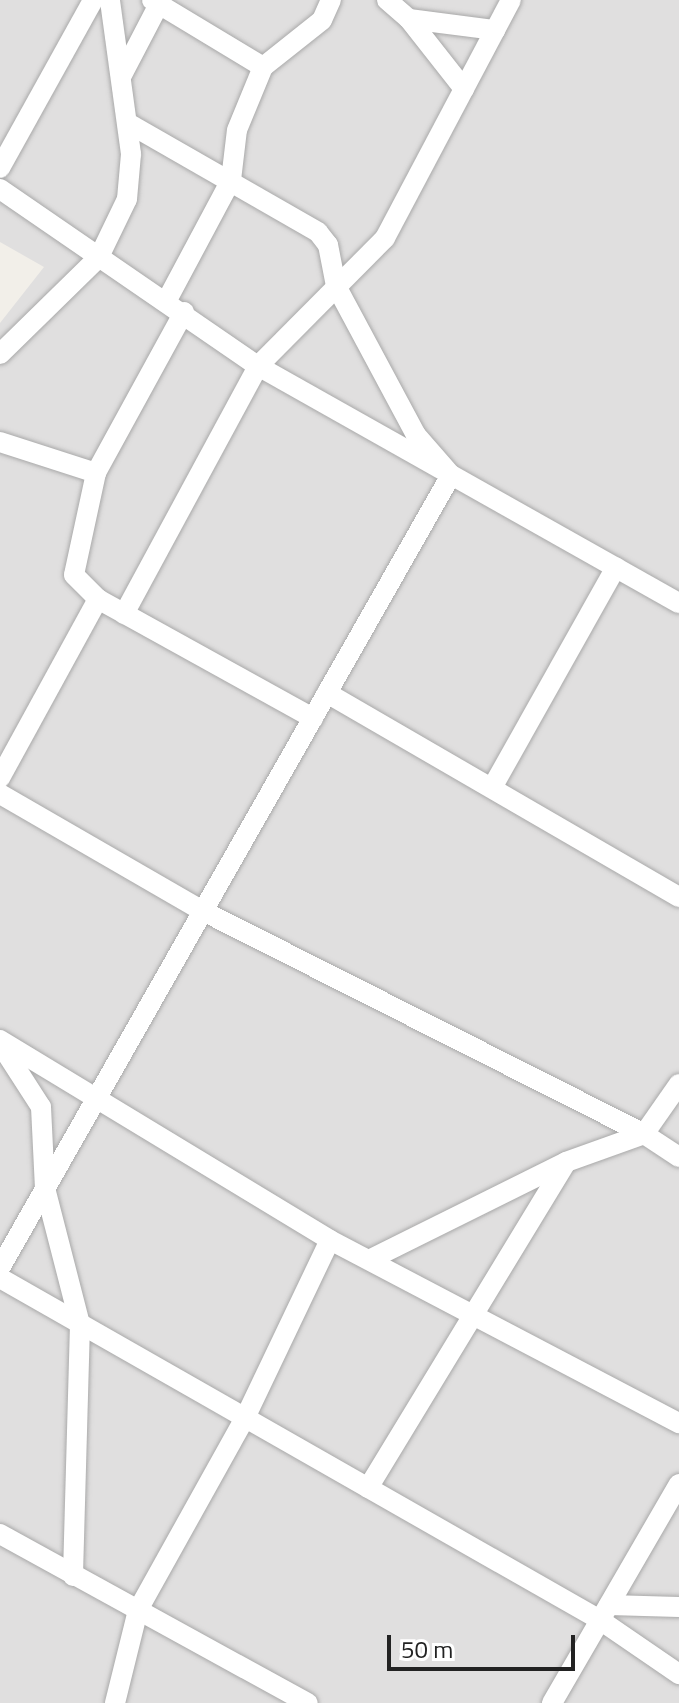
<!DOCTYPE html>
<html>
<head>
<meta charset="utf-8">
<style>
	body { margin:0 }
	#map { position:relative; width:679px; height:1703px; overflow:hidden; background:#f2efe9; font-family:"Titillium Web",sans-serif }
	div>[style] { position:absolute }
	.residential>* { inset:0; background:#e0dfdf }
	.roads { filter:drop-shadow(0 0 2px #a9a9a9) drop-shadow(0 0 2px #a9a9a9) }
	.street>* { height:20px; margin:-10px; padding:0 10px; transform-origin:10px; border-radius:10px; background:#fff }
	span { translate:-50% -50%; white-space:nowrap; text-align:center; line-height:1.15; -webkit-text-stroke:8px #fff; paint-order:stroke }
	.scale { position:absolute; left:387px; top:1635px; width:188px; height:36px; box-sizing:border-box; border:4px solid #222; border-top:0; padding-left:10px; font-size:24px; line-height:28px; white-space:nowrap; color:#222; -webkit-text-stroke:6px #fff; paint-order:stroke }
</style>
</head>
<body>
<div id="map">
	<div class="residential">
		<div style="clip-path:polygon(0 0,679px 0,679px 1703px,0 1703px,0 323px,44px 267px,0 242px)"></div>
	</div>
	<div class="roads">
		<div class="street">
			<div style="left:152px;top:0;width:130px;rotate:31.1deg"></div>
			<div style="left:387px;top:0;width:29px;rotate:41deg"></div>
			<div style="left:409px;top:19px;width:89px;rotate:51.8deg"></div>
			<div style="left:409px;top:19px;width:87px;rotate:7.3deg"></div>
			<div style="left:121px;top:77px;width:87px;rotate:-62.5deg"></div>
			<div style="left:0;top:168px;width:192px;rotate:-61deg"></div>
			<div style="left:0;top:189px;width:313px;rotate:34.5deg"></div>
			<div style="left:258px;top:366px;width:483px;rotate:29.4deg"></div>
			<div style="left:167px;top:300px;width:136px;rotate:-61.9deg"></div>
			<div style="left:231px;top:180px;width:50px;rotate:-83.2deg"></div>
			<div style="left:237px;top:130px;width:68px;rotate:-67.6deg"></div>
			<div style="left:263px;top:67px;width:75px;rotate:-38.5deg"></div>
			<div style="left:322px;top:20px;width:22px;rotate:-66deg"></div>
			<div style="left:184px;top:312px;width:183px;rotate:118.7deg"></div>
			<div style="left:96px;top:473px;width:104px;rotate:102.2deg"></div>
			<div style="left:74px;top:575px;width:34px;rotate:45deg"></div>
			<div style="left:98px;top:599px;width:246px;rotate:29deg"></div>
			<div style="left:0;top:354px;width:139px;rotate:-44.4deg"></div>
			<div style="left:99px;top:257px;width:64px;rotate:-64.2deg"></div>
			<div style="left:127px;top:199px;width:45px;rotate:-84.9deg"></div>
			<div style="left:131px;top:154px;width:155px;rotate:-97.8deg"></div>
			<div style="left:0;top:442px;width:101px;rotate:17.9deg"></div>
			<div style="left:124px;top:614px;width:282px;rotate:-61.6deg"></div>
			<div style="left:258px;top:366px;width:180px;rotate:-45.2deg"></div>
			<div style="left:385px;top:238px;width:269px;rotate:-62.1deg"></div>
			<div style="left:327px;top:693px;width:407px;rotate:30.1deg"></div>
			<div style="left:0;top:778px;width:204px;rotate:-61.3deg"></div>
			<div style="left:492px;top:788px;width:253px;rotate:-60.7deg"></div>
			<div style="left:0;top:794px;width:234px;rotate:30deg"></div>
			<div style="left:203px;top:911px;width:494px;rotate:26.8deg"></div>
			<div style="left:644px;top:1134px;width:42px;rotate:33.3deg"></div>
			<div style="left:0;top:1040px;width:386px;rotate:31.2deg"></div>
			<div style="left:330px;top:1240px;width:394px;rotate:27.7deg"></div>
			<div style="left:3px;top:1048px;width:70px;rotate:57.2deg"></div>
			<div style="left:41px;top:1107px;width:81px;rotate:87.2deg"></div>
			<div style="left:45px;top:1188px;width:140px;rotate:75.6deg"></div>
			<div style="left:80px;top:1324px;width:252px;rotate:91.6deg"></div>
			<div style="left:371px;top:1259px;width:218px;rotate:-26.4deg"></div>
			<div style="left:566px;top:1162px;width:83px;rotate:-19.7deg"></div>
			<div style="left:644px;top:1134px;width:61px;rotate:-55deg"></div>
			<div style="left:0;top:1268px;width:912px;rotate:-60.37deg"></div>
			<div style="left:451px;top:475px;width:53px;rotate:-131.2deg"></div>
			<div style="left:416px;top:435px;width:169px;rotate:-118.2deg"></div>
			<div style="left:336px;top:286px;width:42px;rotate:-101deg"></div>
			<div style="left:328px;top:245px;width:16px;rotate:-128deg"></div>
			<div style="left:318px;top:232px;width:219px;rotate:-150.2deg"></div>
			<div style="left:0;top:1278px;width:691px;rotate:29.68deg"></div>
			<div style="left:600px;top:1620px;width:96px;rotate:34.4deg"></div>
			<div style="left:368px;top:1488px;width:381px;rotate:-58.7deg"></div>
			<div style="left:0;top:1534px;width:351px;rotate:28.8deg"></div>
			<div style="left:609px;top:1605px;width:70px;rotate:1.6deg"></div>
			<div style="left:115px;top:1703px;width:96px;rotate:-76.1deg"></div>
			<div style="left:138px;top:1610px;width:220px;rotate:-60.9deg"></div>
			<div style="left:245px;top:1418px;width:197px;rotate:-64.5deg"></div>
			<div style="left:552px;top:1703px;width:253px;rotate:-59.9deg"></div>
		</div>
	</div>
	<div class="scale">50 m</div>
</div>
</body>
</html>
